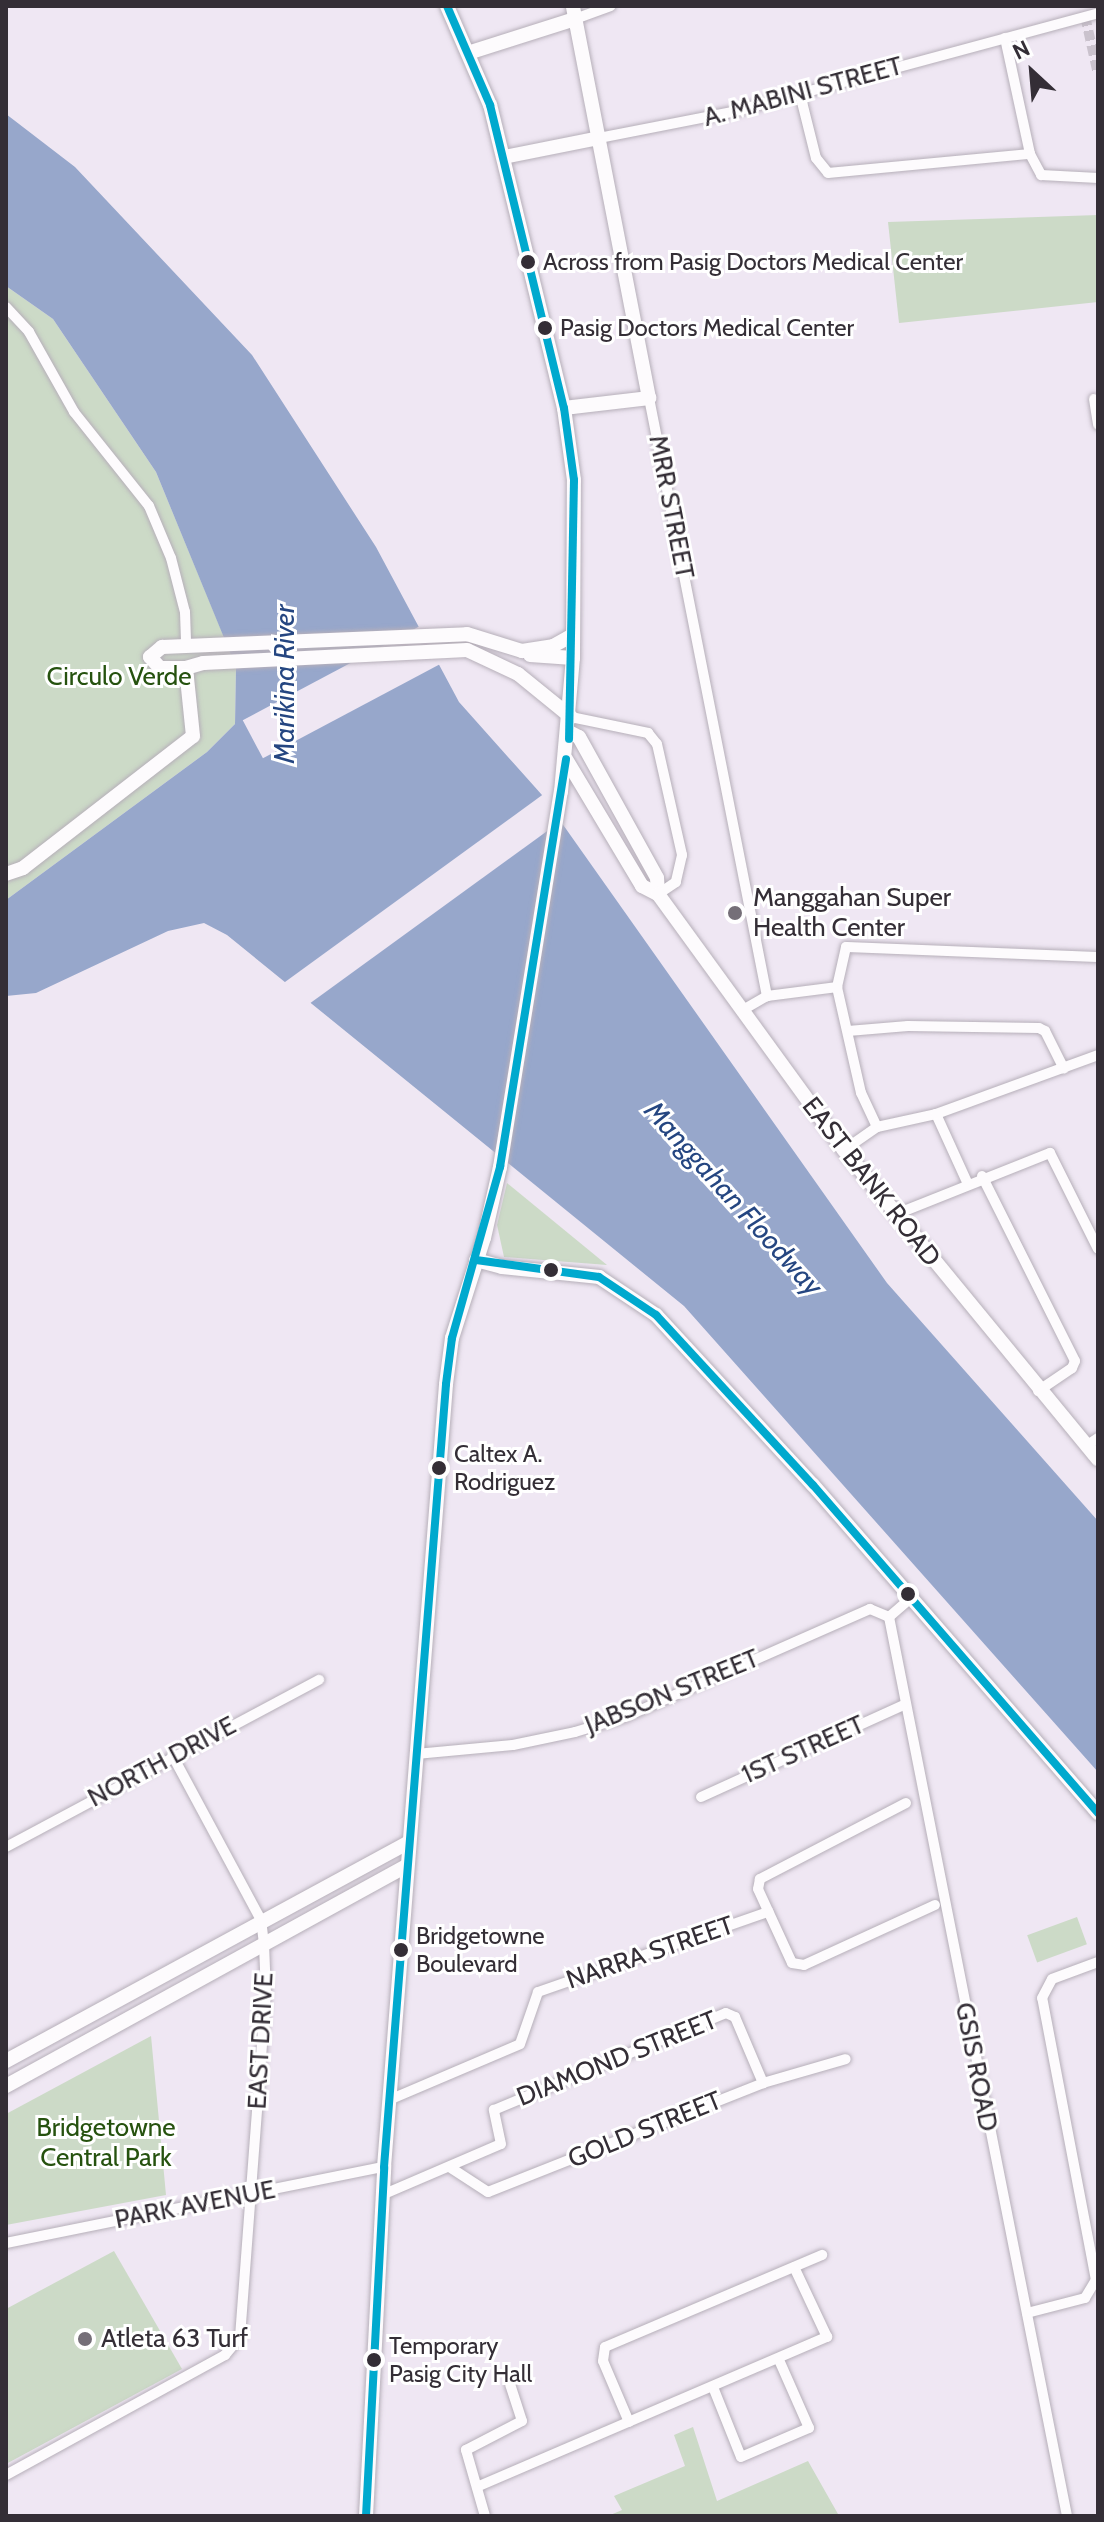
<!DOCTYPE html>
<html>
<head>
<meta charset="utf-8">
<style>
	body { margin:0 }
	#map { position:relative; width:1104px; height:2522px; overflow:hidden; background:#efe7f3; font-family:Cabin,sans-serif }
	div>[style] { position:absolute }
	.green>* { inset:0; background:#ccdac7; transform-origin:0 0 }
	.water>* { inset:0; background:#97a7cb }
	.pier>* { inset:0; background:#efe7f3; transform-origin:0 0 }
	.street-tunnel>* { height:10px; margin-top:-5px; transform-origin:0; background:repeating-linear-gradient(90deg,#cac2cd 0 10px,transparent 0 15px) }
	.roads { filter:drop-shadow(0 0 2px #b6afb9) drop-shadow(0 0 2px #b6afb9) }
	.street>* { height:10px; margin:-5px; padding:0 5px; transform-origin:5px; border-radius:5px; background:#fdfbfd }
	.secondary>* { height:14px; margin:-7px; padding:0 7px; transform-origin:7px; border-radius:7px; background:#fdfbfd }
	.bus-1>* { height:8px; margin:-4px; padding:0 4px; transform-origin:4px; border-radius:4px; background:#00a9ce }
	.dots>* { width:22px; height:22px; translate:-50% -50%; box-sizing:border-box; border:4px solid #fff; border-radius:50% }
	span { translate:-50% -50%; white-space:nowrap; text-align:center; line-height:1.15; -webkit-text-stroke:6px #fff; paint-order:stroke }
	.bus-label { font-size:24px; color:#342e36 }
	.left { translate:0 -50%; text-align:left }
	.street-label { font-size:26px; color:#342e36 }
	.park-label { font-size:26px; color:#26520f }
	.poi-label { font-size:26px; color:#342e36 }
	.water-label { font-size:28px; color:#254681; font-style:italic }
	.frame { position:absolute; inset:0; border:8px solid #342e36; pointer-events:none }
	.north { position:absolute; left:992px; top:32px; width:80px; height:80px; -webkit-text-stroke:6px #fff; paint-order:stroke; rotate:334deg; font-size:22px; font-weight:700; line-height:32px; text-align:center; color:#342e36 }
	.north::after { content:''; display:block; margin:auto; width:28px; height:36px; background:#342e36; clip-path:polygon(50% 0,100% 100%,50% 72%,0 100%) }
</style>
</head>
<body>
<div id="map">
	<div class="green">
		<div style="clip-path:polygon(1098px 215px,1098px 302px,899px 323px,888px 222px)"></div>
		<div style="clip-path:polygon(6px 286px,53px 319px,156px 472px,236px 666px,235px 724px,207px 752px,6px 900px)"></div>
		<div style="clip-path:polygon(507px 1183px,607px 1265px,504px 1257px,497px 1225px)"></div>
		<div style="left:1077px;top:1917px;width:29px;height:53px;rotate:70deg"></div>
		<div style="clip-path:polygon(151px 2036px,166px 2195px,6px 2225px,6px 2114px)"></div>
		<div style="clip-path:polygon(114px 2251px,182px 2369px,6px 2464px,6px 2309px)"></div>
		<div style="clip-path:polygon(693px 2427px,717px 2501px,808px 2461px,838px 2514px,608px 2516px,622px 2510px,614px 2496px,685px 2466px,674px 2435px)"></div>
	</div>
	<div class="water">
		<div style="clip-path:polygon(6px 114px,75px 167px,252px 355px,376px 547px,459px 702px,542px 795px,887px 1283px,1098px 1521px,1098px 1772px,684px 1306px,227px 935px,204px 923px,168px 931px,36px 993px,6px 996px,6px 900px,207px 752px,235px 724px,236px 667px,156px 472px,53px 319px,6px 286px)"></div>
	</div>
	<div class="pier">
		<div style="left:422px;top:625px;width:43px;height:203px;rotate:62deg"></div>
		<div style="left:545px;top:793px;width:32px;height:365px;rotate:54deg"></div>
	</div>
	<div class="street-tunnel">
		<div style="left:1085px;top:16px;width:59px;rotate:77.4deg"></div>
	</div>
	<div class="roads">
		<div class="street">
			<div style="left:575px;top:19px;width:38px;rotate:-20deg"></div>
			<div style="left:1005px;top:38px;width:119px;rotate:77.8deg"></div>
			<div style="left:800px;top:94px;width:66px;rotate:76deg"></div>
			<div style="left:816px;top:158px;width:19px;rotate:51deg"></div>
			<div style="left:828px;top:173px;width:203px;rotate:-5.4deg"></div>
			<div style="left:1030px;top:154px;width:24px;rotate:62deg"></div>
			<div style="left:1041px;top:175px;width:57px;rotate:3deg"></div>
			<div style="left:599px;top:138px;width:136px;rotate:-11.1deg"></div>
			<div style="left:732px;top:112px;width:379px;rotate:-15.1deg"></div>
			<div style="left:6px;top:307px;width:34px;rotate:47deg"></div>
			<div style="left:29px;top:332px;width:92px;rotate:60.6deg"></div>
			<div style="left:74px;top:412px;width:120px;rotate:51.4deg"></div>
			<div style="left:149px;top:506px;width:56px;rotate:67.1deg"></div>
			<div style="left:171px;top:558px;width:56px;rotate:75.5deg"></div>
			<div style="left:185px;top:612px;width:34px;rotate:88deg"></div>
			<div style="left:649px;top:398px;width:610px;rotate:78.84deg"></div>
			<div style="left:1094px;top:399px;width:26px;rotate:81deg"></div>
			<div style="left:571px;top:717px;width:79px;rotate:11.7deg"></div>
			<div style="left:648px;top:733px;width:14px;rotate:51deg"></div>
			<div style="left:657px;top:744px;width:114px;rotate:77.3deg"></div>
			<div style="left:682px;top:855px;width:28px;rotate:103deg"></div>
			<div style="left:676px;top:882px;width:22px;rotate:146deg"></div>
			<div style="left:741px;top:1011px;width:30px;rotate:-30deg"></div>
			<div style="left:767px;top:996px;width:71px;rotate:-7.3deg"></div>
			<div style="left:848px;top:1031px;width:60px;rotate:-4.8deg"></div>
			<div style="left:908px;top:1026px;width:131px;rotate:0.9deg"></div>
			<div style="left:1039px;top:1028px;width:7px;rotate:27deg"></div>
			<div style="left:1045px;top:1031px;width:42px;rotate:63.4deg"></div>
			<div style="left:936px;top:1114px;width:75px;rotate:65.5deg"></div>
			<div style="left:877px;top:1127px;width:38px;rotate:-115deg"></div>
			<div style="left:861px;top:1093px;width:109px;rotate:-102.8deg"></div>
			<div style="left:837px;top:987px;width:41px;rotate:-77.3deg"></div>
			<div style="left:846px;top:947px;width:252px;rotate:2.3deg"></div>
			<div style="left:877px;top:1127px;width:60px;rotate:-12.4deg"></div>
			<div style="left:936px;top:1114px;width:172px;rotate:-20deg"></div>
			<div style="left:844px;top:1150px;width:40px;rotate:-34.9deg"></div>
			<div style="left:982px;top:1176px;width:207px;rotate:63.3deg"></div>
			<div style="left:1075px;top:1361px;width:8px;rotate:113deg"></div>
			<div style="left:1072px;top:1368px;width:41px;rotate:145.9deg"></div>
			<div style="left:894px;top:1215px;width:168px;rotate:-21.7deg"></div>
			<div style="left:1050px;top:1153px;width:107px;rotate:63.4deg"></div>
			<div style="left:1086px;top:1446px;width:14px;rotate:-34deg"></div>
			<div style="left:889px;top:1617px;width:916px;rotate:78.8deg"></div>
			<div style="left:889px;top:1617px;width:29px;rotate:-41deg"></div>
			<div style="left:416px;top:1754px;width:97px;rotate:-5.3deg"></div>
			<div style="left:513px;top:1745px;width:63px;rotate:-11.8deg"></div>
			<div style="left:575px;top:1732px;width:52px;rotate:-16.7deg"></div>
			<div style="left:625px;top:1717px;width:268px;rotate:-23.8deg"></div>
			<div style="left:870px;top:1609px;width:21px;rotate:23deg"></div>
			<div style="left:701px;top:1797px;width:225px;rotate:-24.4deg"></div>
			<div style="left:906px;top:1803px;width:165px;rotate:152.5deg"></div>
			<div style="left:760px;top:1879px;width:10px;rotate:101deg"></div>
			<div style="left:758px;top:1889px;width:81px;rotate:65.3deg"></div>
			<div style="left:792px;top:1963px;width:12px;rotate:9deg"></div>
			<div style="left:804px;top:1965px;width:144px;rotate:-24.6deg"></div>
			<div style="left:6px;top:1847px;width:355px;rotate:-28.1deg"></div>
			<div style="left:389px;top:2100px;width:142px;rotate:-23.1deg"></div>
			<div style="left:520px;top:2044px;width:55px;rotate:-70.9deg"></div>
			<div style="left:538px;top:1992px;width:244px;rotate:-19.2deg"></div>
			<div style="left:451px;top:2168px;width:44px;rotate:33deg"></div>
			<div style="left:488px;top:2192px;width:296px;rotate:-21.6deg"></div>
			<div style="left:763px;top:2083px;width:86px;rotate:-16.1deg"></div>
			<div style="left:382px;top:2195px;width:129px;rotate:-23.2deg"></div>
			<div style="left:501px;top:2144px;width:35px;rotate:-102deg"></div>
			<div style="left:494px;top:2110px;width:251px;rotate:-22.7deg"></div>
			<div style="left:726px;top:2013px;width:10px;rotate:24deg"></div>
			<div style="left:735px;top:2017px;width:72px;rotate:67deg"></div>
			<div style="left:6px;top:2243px;width:386px;rotate:-11.4deg"></div>
			<div style="left:1027px;top:2313px;width:60px;rotate:-14.5deg"></div>
			<div style="left:1085px;top:2298px;width:21px;rotate:-59deg"></div>
			<div style="left:1096px;top:2280px;width:287px;rotate:-100.8deg"></div>
			<div style="left:1042px;top:1998px;width:21px;rotate:-62deg"></div>
			<div style="left:1052px;top:1979px;width:49px;rotate:-20.3deg"></div>
			<div style="left:713px;top:2387px;width:75px;rotate:68.2deg"></div>
			<div style="left:741px;top:2457px;width:74px;rotate:-23.1deg"></div>
			<div style="left:809px;top:2428px;width:74px;rotate:-113.8deg"></div>
			<div style="left:629px;top:2422px;width:66px;rotate:-113.1deg"></div>
			<div style="left:603px;top:2361px;width:14px;rotate:-82deg"></div>
			<div style="left:605px;top:2347px;width:236px;rotate:-23deg"></div>
			<div style="left:6px;top:2475px;width:250px;rotate:-28.7deg"></div>
			<div style="left:225px;top:2355px;width:23px;rotate:-50deg"></div>
			<div style="left:240px;top:2337px;width:344px;rotate:-85.7deg"></div>
			<div style="left:266px;top:1994px;width:50px;rotate:-92.3deg"></div>
			<div style="left:264px;top:1944px;width:24px;rotate:-97deg"></div>
			<div style="left:261px;top:1920px;width:187px;rotate:-118.3deg"></div>
			<div style="left:479px;top:2486px;width:379px;rotate:-23.2deg"></div>
			<div style="left:827px;top:2337px;width:77px;rotate:-115.2deg"></div>
			<div style="left:485px;top:2516px;width:69px;rotate:-106.1deg"></div>
			<div style="left:466px;top:2450px;width:63px;rotate:-27.4deg"></div>
			<div style="left:522px;top:2421px;width:38px;rotate:-108deg"></div>
		</div>
		<div class="secondary">
			<div style="left:471px;top:52px;width:109px;rotate:-17.6deg"></div>
			<div style="left:504px;top:157px;width:97px;rotate:-11.3deg"></div>
			<div style="left:564px;top:408px;width:86px;rotate:-6.7deg"></div>
			<div style="left:649px;top:398px;width:399px;rotate:-101deg"></div>
			<div style="left:530px;top:655px;width:43px;rotate:4deg"></div>
			<div style="left:571px;top:717px;width:68px;rotate:-140.9deg"></div>
			<div style="left:518px;top:674px;width:56px;rotate:-154.8deg"></div>
			<div style="left:467px;top:650px;width:264px;rotate:177.2deg"></div>
			<div style="left:203px;top:663px;width:18px;rotate:164deg"></div>
			<div style="left:186px;top:668px;width:26px;rotate:180deg"></div>
			<div style="left:160px;top:668px;width:15px;rotate:-132deg"></div>
			<div style="left:150px;top:657px;width:16px;rotate:-40deg"></div>
			<div style="left:162px;top:647px;width:305px;rotate:-2.4deg"></div>
			<div style="left:467px;top:634px;width:58px;rotate:17.2deg"></div>
			<div style="left:522px;top:651px;width:31px;rotate:-9deg"></div>
			<div style="left:553px;top:646px;width:23px;rotate:-29deg"></div>
			<div style="left:569px;top:732px;width:11px;rotate:27deg"></div>
			<div style="left:579px;top:737px;width:161px;rotate:61deg"></div>
			<div style="left:657px;top:878px;width:16px;rotate:86deg"></div>
			<div style="left:566px;top:759px;width:148px;rotate:59.1deg"></div>
			<div style="left:642px;top:886px;width:18px;rotate:27deg"></div>
			<div style="left:658px;top:894px;width:316px;rotate:54deg"></div>
			<div style="left:844px;top:1150px;width:400px;rotate:50.6deg"></div>
			<div style="left:6px;top:874px;width:18px;rotate:-19deg"></div>
			<div style="left:23px;top:868px;width:215px;rotate:-37.8deg"></div>
			<div style="left:193px;top:736px;width:68px;rotate:-95.9deg"></div>
			<div style="left:476px;top:1260px;width:27px;rotate:15deg"></div>
			<div style="left:502px;top:1267px;width:98px;rotate:5.9deg"></div>
			<div style="left:599px;top:1277px;width:69px;rotate:33.7deg"></div>
			<div style="left:656px;top:1315px;width:231px;rotate:47.3deg"></div>
			<div style="left:813px;top:1485px;width:435px;rotate:49deg"></div>
			<div style="left:6px;top:2061px;width:457px;rotate:-28.5deg"></div>
			<div style="left:6px;top:2086px;width:457px;rotate:-28.8deg"></div>
			<div style="left:366px;top:2516px;width:349px;rotate:-87deg"></div>
			<div style="left:384px;top:2167px;width:785px;rotate:-85.47deg"></div>
			<div style="left:446px;top:1384px;width:46px;rotate:-82.6deg"></div>
			<div style="left:452px;top:1338px;width:105px;rotate:-72.3deg"></div>
			<div style="left:484px;top:1238px;width:73px;rotate:-77.3deg"></div>
			<div style="left:500px;top:1167px;width:380px;rotate:-80.8deg"></div>
			<div style="left:561px;top:792px;width:135px;rotate:-84.9deg"></div>
			<div style="left:573px;top:658px;width:178px;rotate:-89.7deg"></div>
			<div style="left:574px;top:480px;width:73px;rotate:-97.9deg"></div>
			<div style="left:564px;top:408px;width:312px;rotate:-103.7deg"></div>
			<div style="left:490px;top:105px;width:108px;rotate:-113.5deg"></div>
		</div>
	</div>
	<div class="bus-1">
		<div style="left:447px;top:6px;width:108px;rotate:66.5deg"></div>
		<div style="left:490px;top:105px;width:312px;rotate:76.3deg"></div>
		<div style="left:564px;top:408px;width:73px;rotate:82.1deg"></div>
		<div style="left:574px;top:480px;width:259px;rotate:91.1deg"></div>
		<div style="left:476px;top:1260px;width:124px;rotate:7.9deg"></div>
		<div style="left:599px;top:1277px;width:69px;rotate:33.7deg"></div>
		<div style="left:656px;top:1315px;width:231px;rotate:47.3deg"></div>
		<div style="left:813px;top:1485px;width:435px;rotate:49deg"></div>
		<div style="left:366px;top:2516px;width:349px;rotate:-87deg"></div>
		<div style="left:384px;top:2167px;width:785px;rotate:-85.47deg"></div>
		<div style="left:446px;top:1384px;width:46px;rotate:-82.6deg"></div>
		<div style="left:452px;top:1338px;width:178px;rotate:-74.3deg"></div>
		<div style="left:500px;top:1167px;width:413px;rotate:-80.8deg"></div>
	</div>
	<div class="dots">
		<div style="left:528px;top:262px;background:#342e36"></div>
		<div style="left:545px;top:328px;background:#342e36"></div>
		<div style="left:735px;top:913px;background:#756f78"></div>
		<div style="left:551px;top:1270px;background:#342e36"></div>
		<div style="left:439px;top:1468px;background:#342e36"></div>
		<div style="left:908px;top:1594px;background:#342e36"></div>
		<div style="left:401px;top:1950px;background:#342e36"></div>
		<div style="left:85px;top:2339px;background:#756f78"></div>
		<div style="left:374px;top:2360px;background:#342e36"></div>
	</div>
	<div class="bus-label">
		<span class="left" style="left:543px;top:262px">Across from Pasig Doctors Medical Center</span>
		<span class="left" style="left:560px;top:328px">Pasig Doctors Medical Center</span>
		<span class="left" style="left:454px;top:1468px">Caltex A.<br>Rodriguez</span>
		<span class="left" style="left:416px;top:1950px">Bridgetowne<br>Boulevard</span>
		<span class="left" style="left:389px;top:2360px">Temporary<br>Pasig City Hall</span>
	</div>
	<div class="street-label">
		<span style="left:803px;top:92px;rotate:-15deg">A. MABINI STREET</span>
		<span style="left:671px;top:507px;rotate:79deg">MRR STREET</span>
		<span style="left:871px;top:1182px;rotate:52deg">EAST BANK ROAD</span>
		<span style="left:672px;top:1692px;rotate:-22deg">JABSON STREET</span>
		<span style="left:803px;top:1750px;rotate:-24deg">1ST STREET</span>
		<span style="left:162px;top:1762px;rotate:-28deg">NORTH DRIVE</span>
		<span style="left:650px;top:1953px;rotate:-19deg">NARRA STREET</span>
		<span style="left:261px;top:2041px;rotate:-87deg">EAST DRIVE</span>
		<span style="left:617px;top:2059px;rotate:-22deg">DIAMOND STREET</span>
		<span style="left:976px;top:2067px;rotate:79deg">GSIS ROAD</span>
		<span style="left:645px;top:2130px;rotate:-22deg">GOLD STREET</span>
		<span style="left:195px;top:2205px;rotate:-11deg">PARK AVENUE</span>
	</div>
	<div class="park-label">
		<span style="left:119px;top:677px">Circulo Verde</span>
		<span style="left:106px;top:2143px">Bridgetowne<br>Central Park</span>
	</div>
	<div class="poi-label">
		<span class="left" style="left:753px;top:913px">Manggahan Super<br>Health Center</span>
		<span class="left" style="left:101px;top:2339px">Atleta 63 Turf</span>
	</div>
	<div class="water-label">
		<span style="left:284px;top:684px;rotate:-90deg">Marikina River</span>
		<span style="left:734px;top:1198px;rotate:48deg">Manggahan Floodway</span>
	</div>
	<div class="frame"></div>
	<div class="north">N</div>
</div>
</body>
</html>
